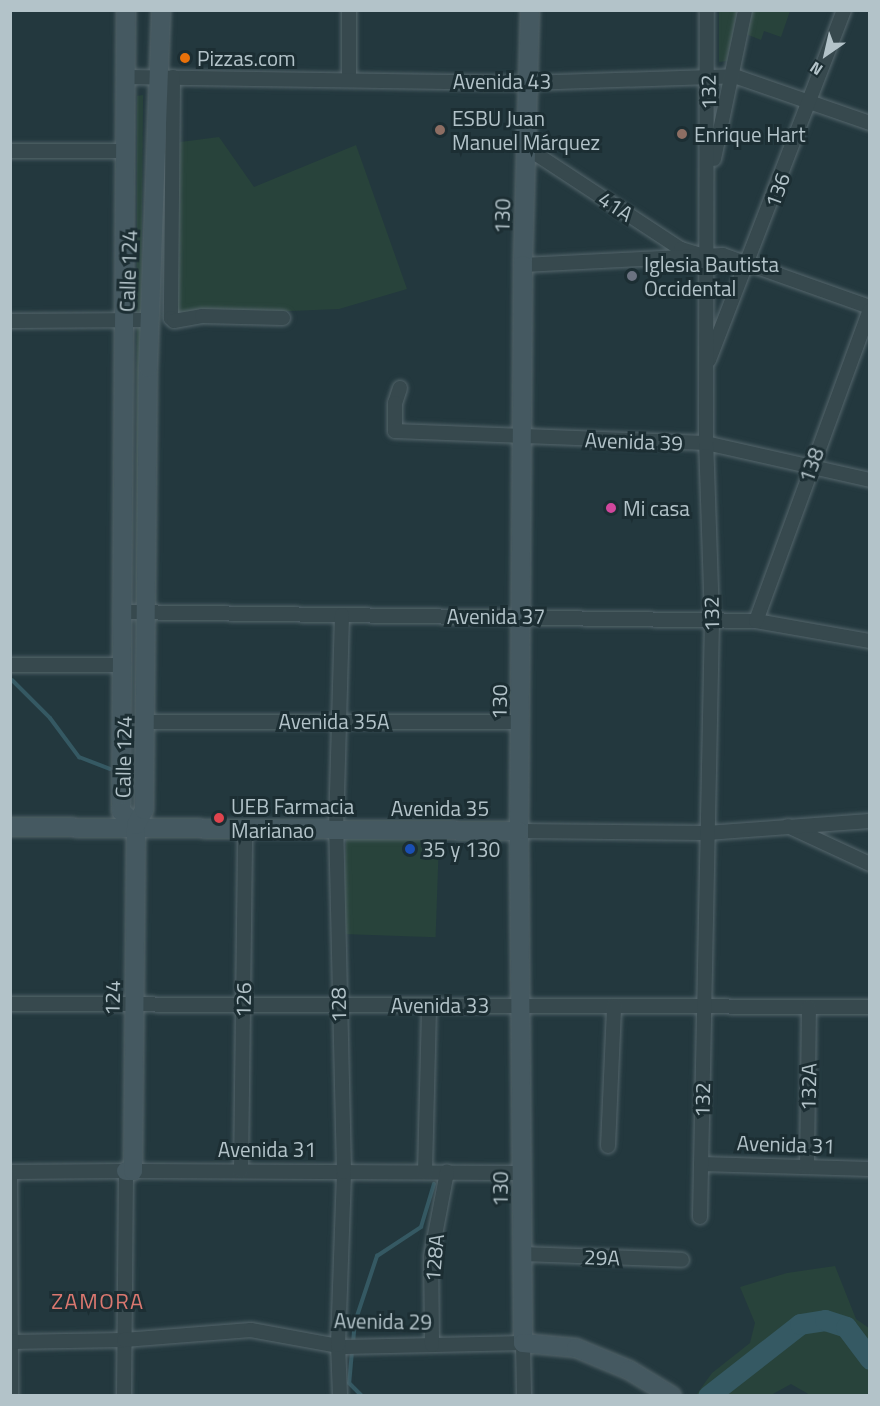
<!DOCTYPE html>
<html>
<head>
<meta charset="utf-8">
<style>
	body { margin:0 }
	#map { position:relative; width:880px; height:1406px; overflow:hidden; background:#23383e; font-family:"Titillium Web",sans-serif }
	div>[style] { position:absolute }
	.green>* { inset:0; background:#28433b; transform-origin:0 0 }
	.stream>* { height:4px; margin:-2px; padding:0 2px; transform-origin:2px; border-radius:2px; background:#355963 }
	.river>* { height:21px; margin:-10.5px; padding:0 10.5px; transform-origin:10.5px; border-radius:10.5px; background:#355963 }
	.roads { filter:drop-shadow(0 0 2px #55666c) drop-shadow(0 0 2px #55666c) }
	.street>* { height:14px; margin:-7px; padding:0 7px; transform-origin:7px; border-radius:7px; background:#37494e }
	.secondary>* { height:18px; margin:-9px; padding:0 9px; transform-origin:9px; border-radius:9px; background:#455961 }
	.dots>* { width:16px; height:16px; translate:-50% -50%; box-sizing:border-box; border:3px solid #1c2e33; border-radius:50% }
	span { translate:-50% -50%; white-space:nowrap; text-align:center; line-height:1.15; -webkit-text-stroke:6px #1c2e33; paint-order:stroke }
	.poi-label { font-size:21px; color:#b3c3c9 }
	.left { translate:0 -50%; text-align:left }
	.street-label { font-size:21px; color:#b3c3c9 }
	.neighbourhood-label { font-size:22px; color:#db7870; letter-spacing:1.5px }
	.frame { position:absolute; inset:0; border:12px solid #b3c3c9; pointer-events:none }
	.north { position:absolute; left:796px; top:24px; width:60px; height:60px; -webkit-text-stroke:4px #1c2e33; paint-order:stroke; rotate:214deg; font-size:16px; font-weight:700; line-height:24px; text-align:center; color:#b3c3c9 }
	.north::after { content:''; display:block; margin:auto; width:21px; height:27px; background:#b3c3c9; clip-path:polygon(50% 0,100% 100%,50% 72%,0 100%) }
</style>
</head>
<body>
<div id="map">
	<div class="green">
		<div style="clip-path:polygon(719px 11px,737px 11px,727px 61px,719px 62px)"></div>
		<div style="clip-path:polygon(750px 11px,790px 11px,781px 37px,764px 31px,761px 40px,746px 34px)"></div>
		<div style="clip-path:polygon(143px 95px,141px 362px,136px 806px,137px 96px)"></div>
		<div style="clip-path:polygon(219px 137px,254px 187px,356px 145px,407px 289px,339px 309px,168px 316px,165px 144px)"></div>
		<div style="left:346px;top:838px;width:93px;height:96px;rotate:2deg"></div>
		<div style="clip-path:polygon(835px 1266px,856px 1319px,869px 1328px,869px 1395px,810px 1395px,791px 1384px,771px 1395px,696px 1395px,712px 1373px,750px 1343px,755px 1323px,740px 1287px,787px 1273px)"></div>
	</div>
	<div class="stream">
		<div style="left:12px;top:680px;width:54px;rotate:45deg"></div>
		<div style="left:50px;top:718px;width:49px;rotate:53.4deg"></div>
		<div style="left:79px;top:757px;width:33px;rotate:21deg"></div>
		<div style="left:353px;top:1343px;width:21px;rotate:-85deg"></div>
		<div style="left:355px;top:1322px;width:70px;rotate:-71.6deg"></div>
		<div style="left:377px;top:1256px;width:53px;rotate:-33.4deg"></div>
		<div style="left:421px;top:1227px;width:45px;rotate:-73.2deg"></div>
		<div style="left:352px;top:1351px;width:32px;rotate:95deg"></div>
		<div style="left:349px;top:1383px;width:18px;rotate:45deg"></div>
	</div>
	<div class="river">
		<div style="left:708px;top:1396px;width:117px;rotate:-38deg"></div>
		<div style="left:800px;top:1324px;width:25px;rotate:-9deg"></div>
		<div style="left:825px;top:1320px;width:22px;rotate:18deg"></div>
		<div style="left:846px;top:1327px;width:40px;rotate:53deg"></div>
	</div>
	<div class="roads">
		<div class="street">
			<div style="left:349px;top:10px;width:69px;rotate:90deg"></div>
			<div style="left:127px;top:77px;width:401px;rotate:0.9deg"></div>
			<div style="left:528px;top:83px;width:206px;rotate:-1.9deg"></div>
			<div style="left:734px;top:76px;width:144px;rotate:19.1deg"></div>
			<div style="left:173px;top:77px;width:241px;rotate:90.5deg"></div>
			<div style="left:171px;top:318px;width:4px;rotate:45deg"></div>
			<div style="left:174px;top:321px;width:28px;rotate:-10deg"></div>
			<div style="left:202px;top:316px;width:81px;rotate:1.4deg"></div>
			<div style="left:527px;top:148px;width:184px;rotate:33.3deg"></div>
			<div style="left:681px;top:249px;width:17px;rotate:17deg"></div>
			<div style="left:10px;top:151px;width:116px"></div>
			<div style="left:714px;top:159px;width:152px;rotate:-78.2deg"></div>
			<div style="left:523px;top:265px;width:200px;rotate:-2.9deg"></div>
			<div style="left:723px;top:255px;width:156px;rotate:19.5deg"></div>
			<div style="left:10px;top:321px;width:139px;rotate:-0.4deg"></div>
			<div style="left:709px;top:360px;width:375px;rotate:-68.9deg"></div>
			<div style="left:400px;top:388px;width:16px;rotate:108deg"></div>
			<div style="left:395px;top:403px;width:28px;rotate:90deg"></div>
			<div style="left:395px;top:431px;width:311px;rotate:2.2deg"></div>
			<div style="left:706px;top:443px;width:168px;rotate:12.7deg"></div>
			<div style="left:122px;top:612px;width:634px;rotate:0.81deg"></div>
			<div style="left:756px;top:621px;width:116px;rotate:10deg"></div>
			<div style="left:756px;top:621px;width:331px;rotate:-69.9deg"></div>
			<div style="left:10px;top:665px;width:111px"></div>
			<div style="left:146px;top:722px;width:375px"></div>
			<div style="left:788px;top:826px;width:90px;rotate:24.9deg"></div>
			<div style="left:519px;top:831px;width:188px;rotate:0.6deg"></div>
			<div style="left:707px;top:833px;width:163px;rotate:-4.2deg"></div>
			<div style="left:10px;top:1004px;width:860px;rotate:0.2deg"></div>
			<div style="left:608px;top:1146px;width:140px;rotate:-87.5deg"></div>
			<div style="left:701px;top:1164px;width:169px;rotate:1.7deg"></div>
			<div style="left:807px;top:1167px;width:160px;rotate:-89.3deg"></div>
			<div style="left:133px;top:1171px;width:390px;rotate:0.3deg"></div>
			<div style="left:241px;top:1171px;width:342px;rotate:-89.3deg"></div>
			<div style="left:10px;top:1172px;width:116px;rotate:-0.5deg"></div>
			<div style="left:126px;top:1171px;width:225px;rotate:90.5deg"></div>
			<div style="left:425px;top:1172px;width:167px;rotate:-88.6deg"></div>
			<div style="left:10px;top:1177px;width:219px;rotate:89.7deg"></div>
			<div style="left:700px;top:1217px;width:597px;rotate:-88.85deg"></div>
			<div style="left:712px;top:620px;width:177px;rotate:-91.9deg"></div>
			<div style="left:706px;top:443px;width:433px;rotate:-89.9deg"></div>
			<div style="left:522px;top:1254px;width:160px;rotate:2.1deg"></div>
			<div style="left:10px;top:1342px;width:114px;rotate:-1deg"></div>
			<div style="left:124px;top:1340px;width:127px;rotate:-4.5deg"></div>
			<div style="left:251px;top:1330px;width:95px;rotate:10.4deg"></div>
			<div style="left:344px;top:1347px;width:179px;rotate:-1.3deg"></div>
			<div style="left:523px;top:1343px;width:53px;rotate:88.9deg"></div>
			<div style="left:432px;top:1345px;width:89px;rotate:-90.6deg"></div>
			<div style="left:431px;top:1256px;width:86px;rotate:-79.2deg"></div>
			<div style="left:340px;top:1396px;width:51px;rotate:-92.2deg"></div>
			<div style="left:338px;top:1345px;width:173px;rotate:-88deg"></div>
			<div style="left:344px;top:1172px;width:342px;rotate:-91.3deg"></div>
			<div style="left:336px;top:830px;width:215px;rotate:-88.4deg"></div>
		</div>
		<div class="secondary">
			<div style="left:126px;top:10px;width:801px;rotate:90.36deg"></div>
			<div style="left:121px;top:811px;width:21px;rotate:43deg"></div>
			<div style="left:530px;top:10px;width:255px;rotate:91.6deg"></div>
			<div style="left:523px;top:265px;width:566px;rotate:90.4deg"></div>
			<div style="left:519px;top:831px;width:512px;rotate:89.55deg"></div>
			<div style="left:523px;top:1343px;width:53px;rotate:5.4deg"></div>
			<div style="left:576px;top:1348px;width:57px;rotate:22.5deg"></div>
			<div style="left:629px;top:1370px;width:50px;rotate:31.2deg"></div>
			<div style="left:10px;top:827px;width:509px;rotate:0.45deg"></div>
			<div style="left:126px;top:1171px;width:7px"></div>
			<div style="left:133px;top:1171px;width:346px;rotate:-89.5deg"></div>
			<div style="left:136px;top:825px;width:17px;rotate:-62deg"></div>
			<div style="left:144px;top:810px;width:442px;rotate:-89.5deg"></div>
			<div style="left:148px;top:368px;width:358px;rotate:-87.9deg"></div>
		</div>
	</div>
	<div class="dots">
		<div style="left:185px;top:58px;background:#e8710a"></div>
		<div style="left:440px;top:130px;background:#8d6e63"></div>
		<div style="left:682px;top:134px;background:#8d6e63"></div>
		<div style="left:632px;top:276px;background:#6b7280"></div>
		<div style="left:611px;top:508px;background:#d1479c"></div>
		<div style="left:219px;top:818px;background:#e0444e"></div>
		<div style="left:410px;top:849px;background:#1a4fb4"></div>
	</div>
	<div class="poi-label">
		<span class="left" style="left:197px;top:58px">Pizzas.com</span>
		<span class="left" style="left:452px;top:130px">ESBU Juan<br>Manuel Márquez</span>
		<span class="left" style="left:694px;top:134px">Enrique Hart</span>
		<span class="left" style="left:644px;top:276px">Iglesia Bautista<br>Occidental</span>
		<span class="left" style="left:623px;top:508px">Mi casa</span>
		<span class="left" style="left:231px;top:818px">UEB Farmacia<br>Marianao</span>
		<span class="left" style="left:422px;top:849px">35 y 130</span>
	</div>
	<div class="street-label">
		<span style="left:502px;top:81px">Avenida 43</span>
		<span style="left:708px;top:92px;rotate:-91deg">132</span>
		<span style="left:777px;top:190px;rotate:-70deg">136</span>
		<span style="left:616px;top:206px;rotate:33deg">41A</span>
		<span style="left:502px;top:216px;rotate:-88deg">130</span>
		<span style="left:128px;top:271px;rotate:-88deg">Calle 124</span>
		<span style="left:634px;top:441px;rotate:2deg">Avenida 39</span>
		<span style="left:811px;top:465px;rotate:-70deg">138</span>
		<span style="left:711px;top:614px;rotate:-91deg">132</span>
		<span style="left:496px;top:616px">Avenida 37</span>
		<span style="left:499px;top:702px;rotate:-89deg">130</span>
		<span style="left:334px;top:721px">Avenida 35A</span>
		<span style="left:123px;top:757px;rotate:-89deg">Calle 124</span>
		<span style="left:440px;top:808px">Avenida 35</span>
		<span style="left:112px;top:998px;rotate:-89deg">124</span>
		<span style="left:243px;top:1000px;rotate:-89deg">126</span>
		<span style="left:338px;top:1005px;rotate:-91deg">128</span>
		<span style="left:440px;top:1005px">Avenida 33</span>
		<span style="left:808px;top:1087px;rotate:-89deg">132A</span>
		<span style="left:702px;top:1100px;rotate:-89deg">132</span>
		<span style="left:786px;top:1144px;rotate:2deg">Avenida 31</span>
		<span style="left:267px;top:1149px">Avenida 31</span>
		<span style="left:500px;top:1189px;rotate:-89deg">130</span>
		<span style="left:602px;top:1257px;rotate:2deg">29A</span>
		<span style="left:434px;top:1258px;rotate:-85deg">128A</span>
		<span style="left:383px;top:1321px;rotate:1deg">Avenida 29</span>
	</div>
	<div class="neighbourhood-label">
		<span style="left:98px;top:1302px">ZAMORA</span>
	</div>
	<div class="frame"></div>
	<div class="north">N</div>
</div>
</body>
</html>
